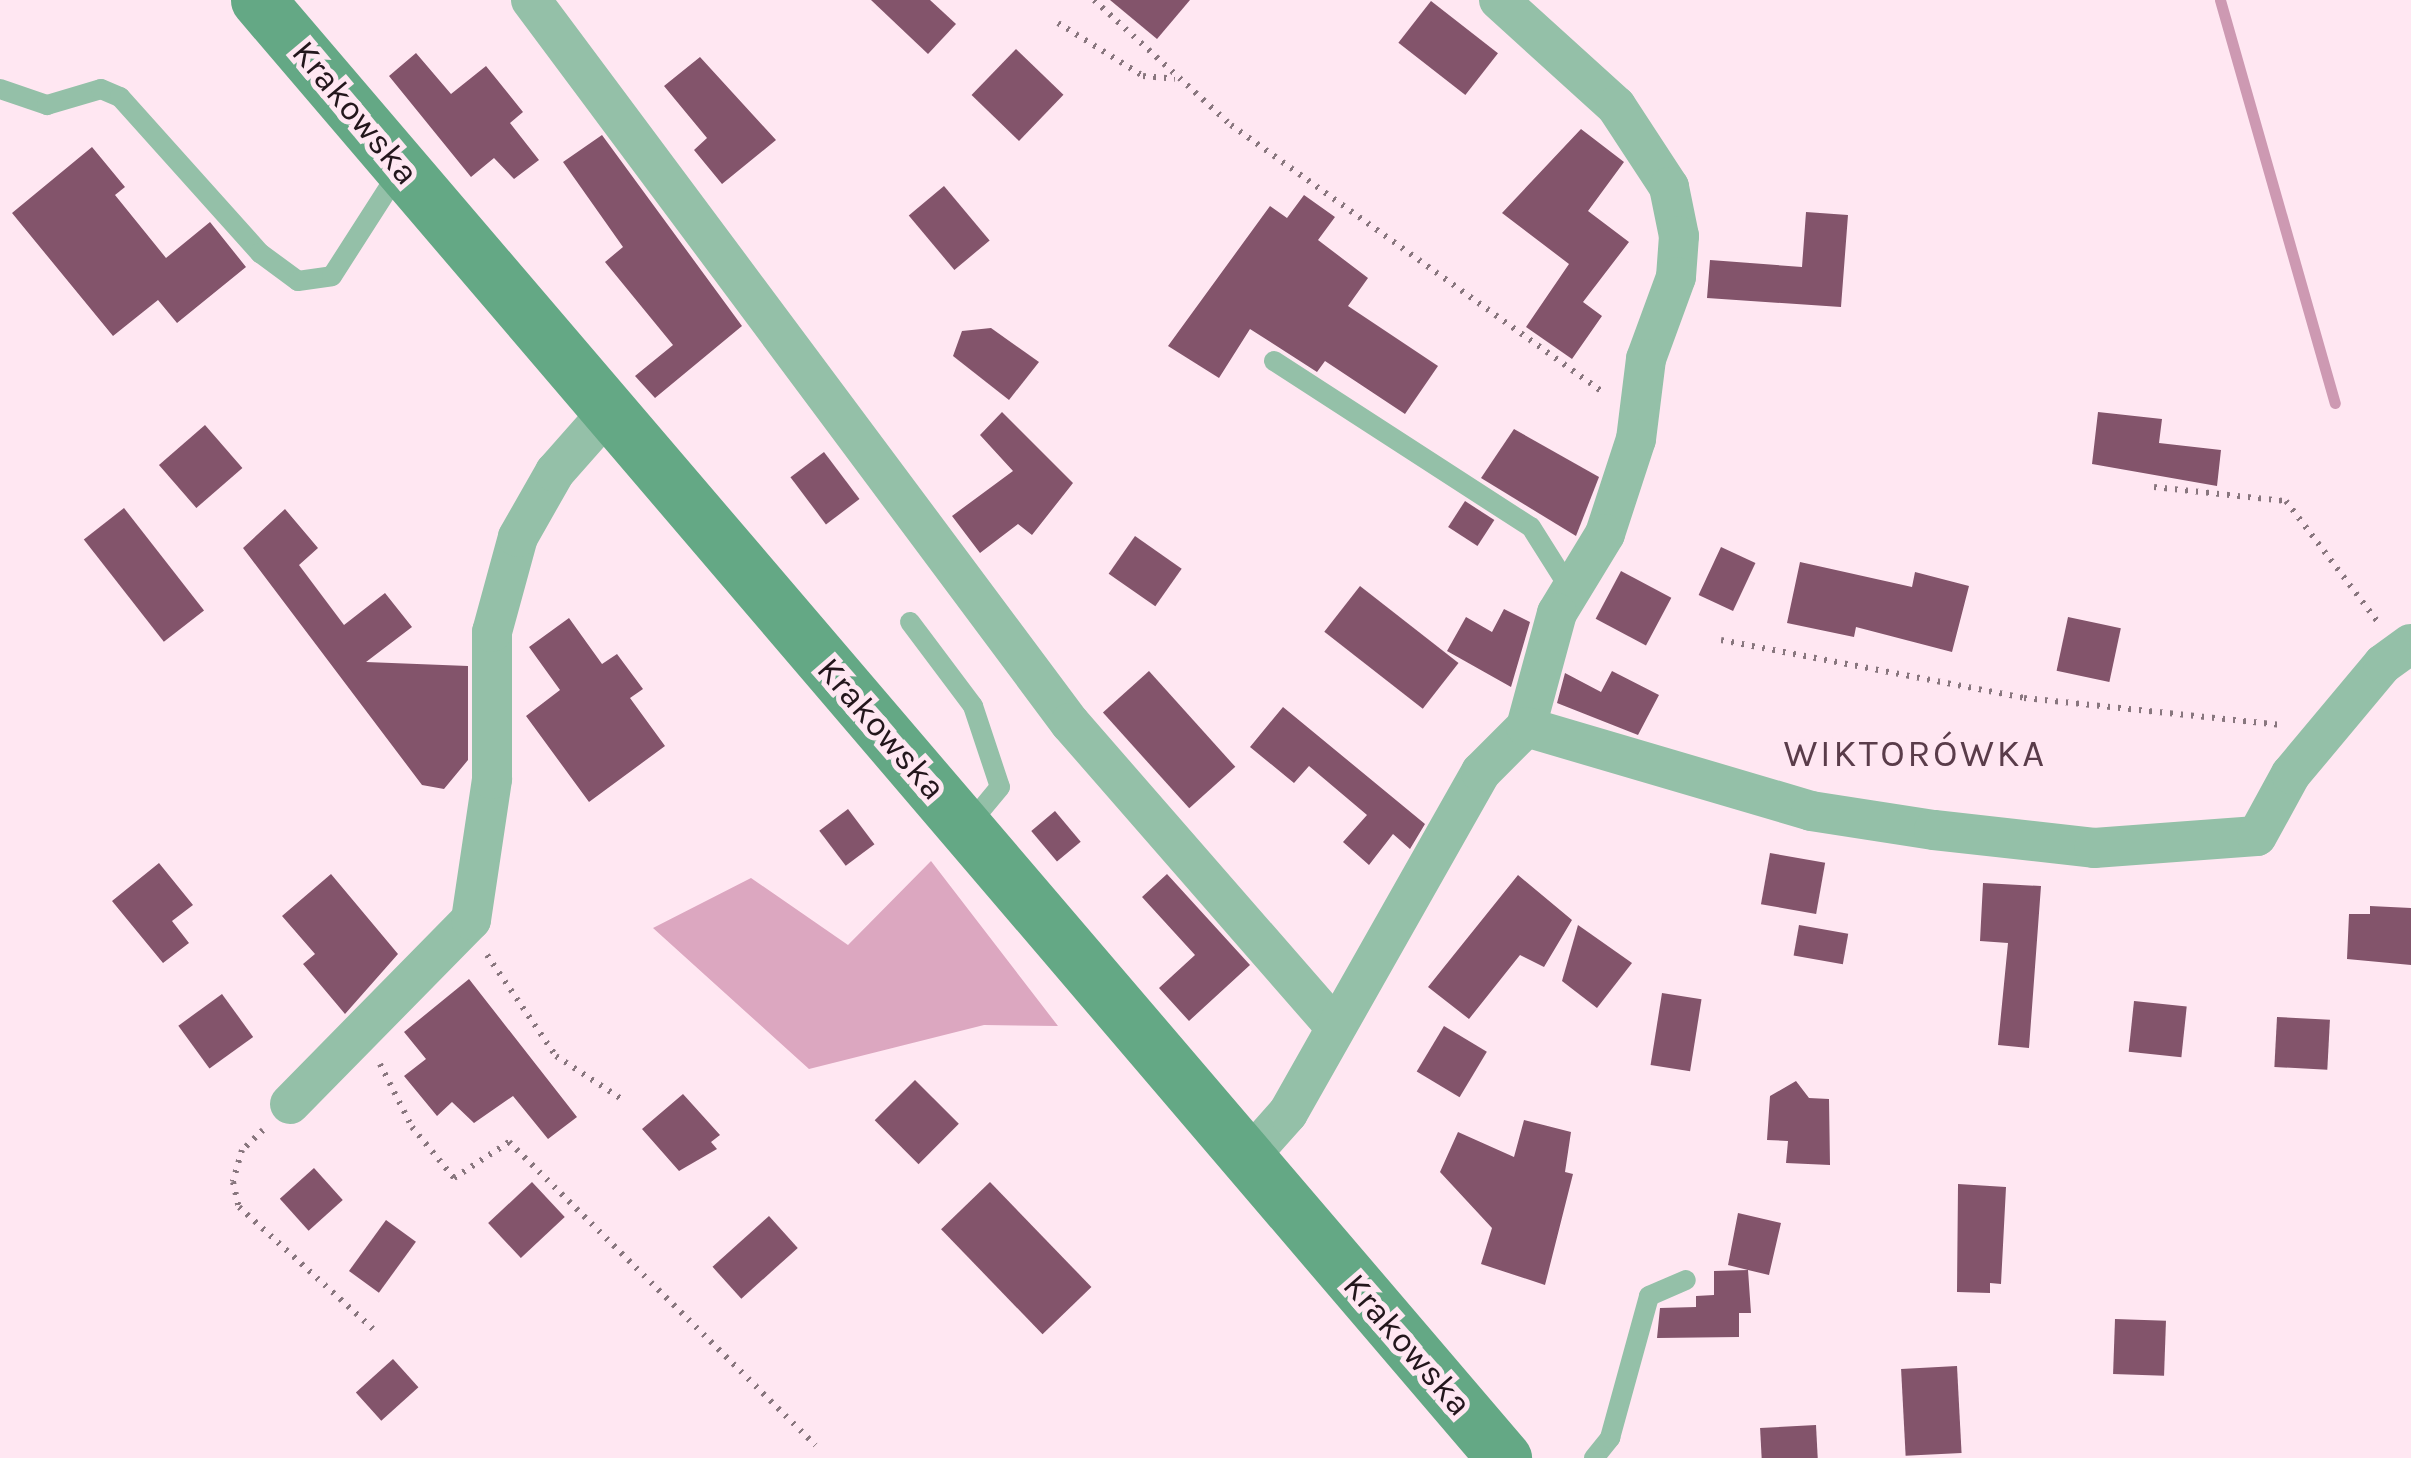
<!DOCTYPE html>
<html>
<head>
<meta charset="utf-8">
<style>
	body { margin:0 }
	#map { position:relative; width:2411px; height:1458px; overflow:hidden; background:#ffe7f2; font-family:Karla,sans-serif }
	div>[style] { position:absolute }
	.forest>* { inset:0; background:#dca7c0 }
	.stream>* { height:11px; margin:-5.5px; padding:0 5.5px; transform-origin:5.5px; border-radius:5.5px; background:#cd99b2 }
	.building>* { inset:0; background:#83546b; transform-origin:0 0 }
	.path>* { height:6px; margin-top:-3px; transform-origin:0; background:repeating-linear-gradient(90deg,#88767e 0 2.5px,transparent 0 10.5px) }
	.service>* { height:20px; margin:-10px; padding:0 10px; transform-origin:10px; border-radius:10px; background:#94c0a8 }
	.minor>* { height:40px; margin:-20px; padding:0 20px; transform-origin:20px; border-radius:20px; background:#94c0a8 }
	.secondary>* { height:55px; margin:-27.5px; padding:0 27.5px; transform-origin:27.5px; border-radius:27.5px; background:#64a885 }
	span { translate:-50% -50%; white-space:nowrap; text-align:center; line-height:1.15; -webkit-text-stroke:10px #ffe7f2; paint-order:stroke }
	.street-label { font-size:35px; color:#23161c }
	.neighbourhood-label { font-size:38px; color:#5a3c4a; letter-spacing:2.5px }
</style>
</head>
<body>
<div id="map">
	<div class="forest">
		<div style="clip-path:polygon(931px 861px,1058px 1026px,984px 1025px,809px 1069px,653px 928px,751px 878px,848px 945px)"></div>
	</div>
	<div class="stream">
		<div style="left:2220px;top:0;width:419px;rotate:74.1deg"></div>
	</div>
	<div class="building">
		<div style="clip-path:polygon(871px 0,930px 0,956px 24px,928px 54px)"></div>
		<div style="clip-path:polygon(1110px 0,1190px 0,1157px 39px)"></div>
		<div style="left:1431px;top:1px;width:85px;height:53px;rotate:38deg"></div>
		<div style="left:1016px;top:49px;width:66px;height:64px;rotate:44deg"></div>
		<div style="clip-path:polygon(416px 53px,451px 94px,486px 66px,523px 112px,510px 123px,539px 160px,514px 179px,494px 158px,471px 177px,389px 76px)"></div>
		<div style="clip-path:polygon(700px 57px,776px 140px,722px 184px,694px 150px,707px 138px,664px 86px)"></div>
		<div style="clip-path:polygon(1581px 129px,1624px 162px,1588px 211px,1629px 242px,1583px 302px,1602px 316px,1572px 359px,1526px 327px,1569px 264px,1502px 213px)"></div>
		<div style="clip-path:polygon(602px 135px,742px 326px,655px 398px,635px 376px,673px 345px,605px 262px,623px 247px,563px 162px)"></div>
		<div style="clip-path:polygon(92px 147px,125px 187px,115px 195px,166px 258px,210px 222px,246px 267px,177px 323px,158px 300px,113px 336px,12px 213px)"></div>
		<div style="left:944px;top:186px;width:71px;height:46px;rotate:50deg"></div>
		<div style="clip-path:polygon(1304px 195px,1335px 217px,1318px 240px,1368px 278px,1348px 306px,1438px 366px,1405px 414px,1325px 361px,1317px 372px,1250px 329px,1219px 378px,1168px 346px,1270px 206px,1287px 218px)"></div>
		<div style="clip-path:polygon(1806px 212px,1848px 215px,1841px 307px,1707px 298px,1710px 260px,1802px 267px)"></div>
		<div style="clip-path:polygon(991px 328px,1039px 362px,1009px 400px,953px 356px,962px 331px)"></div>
		<div style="clip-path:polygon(1002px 412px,1073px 483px,1032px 535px,1018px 524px,980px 553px,952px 516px,1013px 471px,980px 435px)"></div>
		<div style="clip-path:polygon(2098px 412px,2162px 419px,2159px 443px,2221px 450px,2217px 486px,2092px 464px)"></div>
		<div style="left:205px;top:425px;width:57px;height:61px;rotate:49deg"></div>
		<div style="clip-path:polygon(1514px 429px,1599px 477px,1576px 536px,1481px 478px)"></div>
		<div style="left:824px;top:452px;width:59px;height:42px;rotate:53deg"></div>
		<div style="left:1465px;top:501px;width:35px;height:31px;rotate:33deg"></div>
		<div style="left:124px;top:508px;width:130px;height:51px;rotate:52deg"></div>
		<div style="clip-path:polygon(285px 509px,318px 548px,299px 565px,344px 625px,385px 593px,412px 627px,366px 662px,468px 666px,468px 760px,444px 789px,422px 785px,243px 548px)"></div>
		<div style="left:1135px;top:536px;width:57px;height:46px;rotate:35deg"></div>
		<div style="left:1721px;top:547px;width:38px;height:53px;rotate:25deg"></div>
		<div style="clip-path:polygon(1800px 562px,1912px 587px,1915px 572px,1969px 586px,1952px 652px,1856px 627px,1854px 637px,1787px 623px)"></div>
		<div style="left:1621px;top:571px;width:57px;height:54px;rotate:28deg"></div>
		<div style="left:1360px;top:586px;width:125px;height:58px;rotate:38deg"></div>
		<div style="clip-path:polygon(1504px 609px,1530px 622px,1511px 687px,1447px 651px,1466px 617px,1492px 632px)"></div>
		<div style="left:2068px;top:617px;width:54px;height:55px;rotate:12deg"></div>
		<div style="clip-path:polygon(569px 618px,602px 664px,617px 654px,643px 689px,630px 698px,665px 746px,589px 802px,526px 716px,560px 690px,529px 647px)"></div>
		<div style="left:1149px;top:671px;width:129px;height:62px;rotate:48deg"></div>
		<div style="clip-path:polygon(1612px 671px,1659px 695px,1638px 735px,1557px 703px,1565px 673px,1601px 692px)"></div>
		<div style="clip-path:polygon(1283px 707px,1425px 824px,1410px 849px,1393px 834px,1369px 865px,1343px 842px,1367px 815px,1309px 766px,1294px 783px,1250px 747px)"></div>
		<div style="left:848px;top:809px;width:44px;height:36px;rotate:53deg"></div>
		<div style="left:1055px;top:811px;width:40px;height:31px;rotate:50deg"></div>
		<div style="left:1770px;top:853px;width:56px;height:52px;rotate:10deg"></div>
		<div style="clip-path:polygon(159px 863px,193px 905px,172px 921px,189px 943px,163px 963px,112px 901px)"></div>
		<div style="clip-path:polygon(331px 874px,398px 954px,345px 1014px,303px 964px,315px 954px,282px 916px)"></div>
		<div style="clip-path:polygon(1167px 874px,1250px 965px,1189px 1021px,1159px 988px,1195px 955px,1142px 897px)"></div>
		<div style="clip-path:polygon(1518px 875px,1572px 920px,1544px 967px,1520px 955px,1469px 1019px,1428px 987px)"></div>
		<div style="clip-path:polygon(1983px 883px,2041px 886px,2029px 1048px,1998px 1045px,2008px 943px,1980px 941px)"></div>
		<div style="clip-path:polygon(2370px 906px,2411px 908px,2411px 965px,2347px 959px,2349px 914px,2370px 914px)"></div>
		<div style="clip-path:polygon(1578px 925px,1632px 963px,1597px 1008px,1562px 981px)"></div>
		<div style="left:1799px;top:925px;width:50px;height:31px;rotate:10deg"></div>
		<div style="clip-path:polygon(469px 979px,577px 1117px,548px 1139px,513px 1096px,474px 1123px,452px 1102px,437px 1116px,404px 1076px,426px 1059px,404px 1032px)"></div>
		<div style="left:1662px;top:993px;width:40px;height:73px;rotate:9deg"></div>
		<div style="left:222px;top:994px;width:53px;height:54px;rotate:54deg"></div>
		<div style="left:2134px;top:1001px;width:53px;height:51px;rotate:6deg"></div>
		<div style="left:2277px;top:1017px;width:53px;height:50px;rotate:3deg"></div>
		<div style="left:1444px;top:1026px;width:50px;height:53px;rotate:31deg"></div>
		<div style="left:915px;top:1080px;width:62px;height:57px;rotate:45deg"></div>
		<div style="clip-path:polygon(1796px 1081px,1809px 1098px,1829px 1099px,1830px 1165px,1786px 1163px,1788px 1141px,1767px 1140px,1770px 1096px)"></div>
		<div style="clip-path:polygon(683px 1094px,720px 1135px,711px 1142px,717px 1149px,679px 1171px,642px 1129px)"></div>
		<div style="clip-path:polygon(1524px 1120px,1571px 1132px,1565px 1172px,1573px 1174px,1545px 1285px,1481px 1264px,1492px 1228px,1440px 1172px,1458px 1132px,1514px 1157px)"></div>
		<div style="left:314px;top:1168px;width:43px;height:46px;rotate:48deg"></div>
		<div style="left:532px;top:1182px;width:48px;height:60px;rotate:47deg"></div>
		<div style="left:990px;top:1182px;width:146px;height:68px;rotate:46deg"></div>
		<div style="clip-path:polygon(1958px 1184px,2006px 1187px,2001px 1284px,1990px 1283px,1990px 1293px,1957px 1292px)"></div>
		<div style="clip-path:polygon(1738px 1213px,1781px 1223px,1769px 1275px,1748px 1270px,1751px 1313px,1739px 1313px,1739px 1337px,1657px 1338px,1660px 1308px,1696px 1307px,1696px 1296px,1714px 1295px,1714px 1271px,1748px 1270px,1728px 1265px)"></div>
		<div style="left:769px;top:1216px;width:43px;height:76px;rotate:48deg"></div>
		<div style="left:386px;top:1220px;width:37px;height:63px;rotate:36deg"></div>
		<div style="left:2115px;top:1319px;width:51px;height:55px;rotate:2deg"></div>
		<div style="left:393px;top:1359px;width:38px;height:50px;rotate:48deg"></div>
		<div style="left:1957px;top:1366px;width:87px;height:56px;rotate:87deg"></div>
		<div style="left:1816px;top:1425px;width:33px;height:56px;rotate:87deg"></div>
	</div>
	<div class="path">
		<div style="left:1094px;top:0;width:185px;rotate:42.4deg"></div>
		<div style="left:1231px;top:125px;width:458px;rotate:35.7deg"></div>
		<div style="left:1058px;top:23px;width:100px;rotate:31.9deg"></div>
		<div style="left:1143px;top:76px;width:32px;rotate:5deg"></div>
		<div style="left:2154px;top:487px;width:133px;rotate:6.1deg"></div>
		<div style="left:2286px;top:501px;width:151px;rotate:52.8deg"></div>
		<div style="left:1721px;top:640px;width:309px;rotate:10.8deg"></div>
		<div style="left:2024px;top:698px;width:259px;rotate:6deg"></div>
		<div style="left:487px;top:955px;width:122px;rotate:55.7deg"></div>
		<div style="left:556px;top:1056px;width:77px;rotate:33.3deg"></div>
		<div style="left:380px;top:1064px;width:71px;rotate:63.1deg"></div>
		<div style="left:412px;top:1127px;width:66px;rotate:50.5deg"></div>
		<div style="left:454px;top:1178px;width:66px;rotate:-33.2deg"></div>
		<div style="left:509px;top:1142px;width:431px;rotate:44.7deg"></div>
		<div style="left:263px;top:1130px;width:29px;rotate:136deg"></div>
		<div style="left:242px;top:1150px;width:33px;rotate:106deg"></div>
		<div style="left:233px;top:1182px;width:26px;rotate:77deg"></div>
		<div style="left:239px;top:1207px;width:181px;rotate:42.3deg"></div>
	</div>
	<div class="service">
		<div style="left:0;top:89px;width:50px;rotate:18.8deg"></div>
		<div style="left:47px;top:105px;width:56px;rotate:-16.5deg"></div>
		<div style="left:101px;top:89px;width:21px;rotate:23deg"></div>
		<div style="left:120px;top:97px;width:210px;rotate:48.1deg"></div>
		<div style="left:260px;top:253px;width:47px;rotate:36.4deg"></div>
		<div style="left:298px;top:281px;width:34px;rotate:-8deg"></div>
		<div style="left:332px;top:276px;width:126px;rotate:-57.3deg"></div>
		<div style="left:1274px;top:361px;width:306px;rotate:32.9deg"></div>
		<div style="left:1531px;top:527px;width:73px;rotate:57.8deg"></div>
		<div style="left:910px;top:622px;width:105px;rotate:53.1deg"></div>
		<div style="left:973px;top:706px;width:85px;rotate:71.6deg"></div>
		<div style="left:1000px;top:787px;width:53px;rotate:129.7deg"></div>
		<div style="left:1594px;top:1458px;width:26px;rotate:-51deg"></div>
		<div style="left:1610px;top:1438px;width:147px;rotate:-74.6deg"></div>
		<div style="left:1649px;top:1296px;width:40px;rotate:-23.4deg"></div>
	</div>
	<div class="minor">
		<div style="left:531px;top:0;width:902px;rotate:53.3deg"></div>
		<div style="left:1070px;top:723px;width:400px;rotate:48.9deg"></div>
		<div style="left:1499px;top:0;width:158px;rotate:42.2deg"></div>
		<div style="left:1616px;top:106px;width:97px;rotate:56.8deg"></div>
		<div style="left:1669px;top:187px;width:50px;rotate:78.5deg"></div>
		<div style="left:1679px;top:236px;width:41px;rotate:94.2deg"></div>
		<div style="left:1676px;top:277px;width:87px;rotate:110.1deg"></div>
		<div style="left:1646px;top:359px;width:81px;rotate:97.1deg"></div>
		<div style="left:1636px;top:439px;width:100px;rotate:108.1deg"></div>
		<div style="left:1605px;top:534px;width:92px;rotate:121.3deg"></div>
		<div style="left:1557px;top:613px;width:118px;rotate:105.2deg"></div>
		<div style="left:290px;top:1104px;width:258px;rotate:-45.5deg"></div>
		<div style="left:471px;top:920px;width:143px;rotate:-81.5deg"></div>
		<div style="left:492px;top:779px;width:147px;rotate:-90deg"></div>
		<div style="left:492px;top:632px;width:98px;rotate:-74.7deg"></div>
		<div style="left:518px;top:537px;width:75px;rotate:-60.4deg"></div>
		<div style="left:555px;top:472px;width:81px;rotate:-48.5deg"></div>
		<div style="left:1248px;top:1158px;width:60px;rotate:-48.4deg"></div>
		<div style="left:1288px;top:1113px;width:392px;rotate:-60.5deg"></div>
		<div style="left:1481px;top:772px;width:64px;rotate:-45deg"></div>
		<div style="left:1526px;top:727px;width:297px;rotate:16.4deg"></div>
		<div style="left:1811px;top:811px;width:124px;rotate:8.8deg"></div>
		<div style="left:1934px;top:830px;width:161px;rotate:6.4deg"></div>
		<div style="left:2094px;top:848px;width:163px;rotate:-4.2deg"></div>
		<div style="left:2257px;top:836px;width:71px;rotate:-61.3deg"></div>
		<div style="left:2291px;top:774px;width:143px;rotate:-50.1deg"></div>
		<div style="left:2383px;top:664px;width:34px;rotate:-36deg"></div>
	</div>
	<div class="secondary">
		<div style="left:258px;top:0;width:1918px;rotate:49.48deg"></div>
	</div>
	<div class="street-label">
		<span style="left:355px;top:113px;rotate:50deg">Krakowska</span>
		<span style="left:881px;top:729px;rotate:49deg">Krakowska</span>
		<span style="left:1407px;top:1345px;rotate:49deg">Krakowska</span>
	</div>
	<div class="neighbourhood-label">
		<span style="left:1915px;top:754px">WIKTORÓWKA</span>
	</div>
</div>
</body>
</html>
